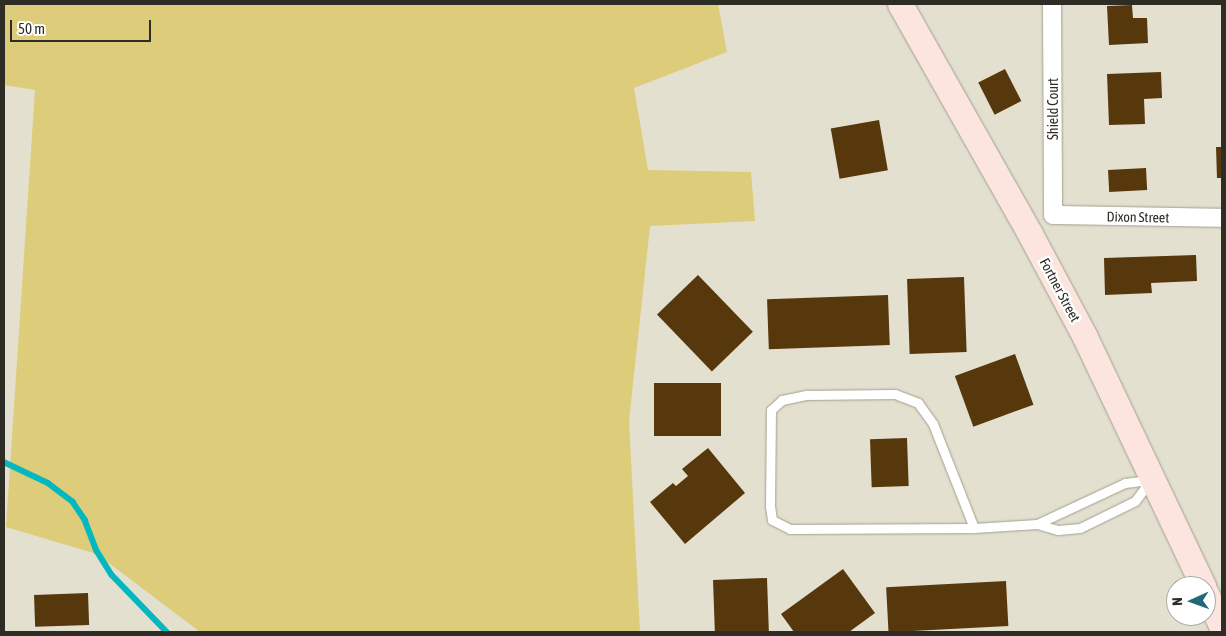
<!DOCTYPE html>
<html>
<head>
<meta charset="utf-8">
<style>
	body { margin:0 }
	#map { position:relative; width:1226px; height:636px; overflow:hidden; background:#e3e0cf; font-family:"Asap Condensed",sans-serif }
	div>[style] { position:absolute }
	.green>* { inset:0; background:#ddcc7a }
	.stream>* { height:5.5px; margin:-2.75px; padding:0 2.75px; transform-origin:2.75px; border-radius:2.75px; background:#05b7be }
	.building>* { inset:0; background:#57370c; transform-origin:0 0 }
	.roads { filter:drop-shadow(0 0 1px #a3a090) drop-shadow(0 0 1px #a3a090) }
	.lane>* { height:9px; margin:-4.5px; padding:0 4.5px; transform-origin:4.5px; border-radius:4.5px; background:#fff }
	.street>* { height:18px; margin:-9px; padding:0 9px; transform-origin:9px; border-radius:9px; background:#fff }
	.secondary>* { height:25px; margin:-12.5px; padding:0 12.5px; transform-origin:12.5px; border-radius:12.5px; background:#fbe5de }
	span { translate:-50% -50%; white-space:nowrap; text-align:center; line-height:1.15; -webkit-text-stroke:5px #fff; paint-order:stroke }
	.street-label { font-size:14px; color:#2d2c25 }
	.frame { position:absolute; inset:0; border:5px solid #2d2c25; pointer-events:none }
	.north { position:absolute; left:1166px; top:576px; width:50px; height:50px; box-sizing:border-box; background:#fff; border:1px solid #ababa8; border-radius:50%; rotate:268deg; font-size:14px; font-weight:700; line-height:20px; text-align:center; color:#2d2c25 }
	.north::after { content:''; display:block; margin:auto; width:18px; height:22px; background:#216976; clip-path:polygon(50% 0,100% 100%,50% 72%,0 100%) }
	.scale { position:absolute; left:10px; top:20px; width:141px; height:22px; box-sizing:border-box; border:2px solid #2d2c25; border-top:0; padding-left:6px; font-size:15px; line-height:18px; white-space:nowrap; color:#2d2c25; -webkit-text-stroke:4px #fff; paint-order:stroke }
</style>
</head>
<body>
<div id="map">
	<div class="green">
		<div style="clip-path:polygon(4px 4px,718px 4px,727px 52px,634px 88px,648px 170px,751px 172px,755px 221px,650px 226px,629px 421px,640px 632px,200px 632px,97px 554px,6px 527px,35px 90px,4px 85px)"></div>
	</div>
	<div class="stream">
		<div style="left:4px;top:462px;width:49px;rotate:25.5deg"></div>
		<div style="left:48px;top:483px;width:31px;rotate:37deg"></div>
		<div style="left:73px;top:502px;width:22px;rotate:56deg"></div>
		<div style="left:85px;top:520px;width:33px;rotate:69deg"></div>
		<div style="left:97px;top:551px;width:28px;rotate:58deg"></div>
		<div style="left:112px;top:575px;width:79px;rotate:46deg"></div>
	</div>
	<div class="building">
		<div style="clip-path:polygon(1132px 5px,1133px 18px,1147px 18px,1148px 43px,1109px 45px,1107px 6px)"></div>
		<div style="left:1005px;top:69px;width:36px;height:30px;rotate:63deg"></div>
		<div style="clip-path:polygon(1161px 72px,1162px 98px,1144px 99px,1145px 124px,1109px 125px,1107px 74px)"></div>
		<div style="left:879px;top:120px;width:51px;height:49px;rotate:80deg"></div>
		<div style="clip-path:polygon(1216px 147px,1222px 147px,1222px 178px,1217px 178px)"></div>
		<div style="left:1146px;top:168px;width:22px;height:38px;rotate:87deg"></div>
		<div style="clip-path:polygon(1196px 255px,1197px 281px,1151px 283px,1152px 293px,1105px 295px,1104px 258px)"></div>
		<div style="left:698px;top:275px;width:79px;height:57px;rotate:46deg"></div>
		<div style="left:964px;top:277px;width:75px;height:57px;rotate:88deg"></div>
		<div style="left:888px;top:295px;width:50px;height:121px;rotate:88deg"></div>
		<div style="left:1015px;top:354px;width:54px;height:64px;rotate:70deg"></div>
		<div style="left:654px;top:383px;width:67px;height:53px"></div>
		<div style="left:907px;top:438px;width:48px;height:37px;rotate:88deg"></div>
		<div style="clip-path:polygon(708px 448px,745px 493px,685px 544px,650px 502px,673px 483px,676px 486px,688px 476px,682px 469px)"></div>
		<div style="clip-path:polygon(843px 569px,875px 613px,849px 632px,794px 632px,781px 614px)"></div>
		<div style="left:767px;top:578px;width:54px;height:54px;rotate:88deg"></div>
		<div style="left:1006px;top:581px;width:45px;height:120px;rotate:87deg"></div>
		<div style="left:88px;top:593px;width:32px;height:54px;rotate:88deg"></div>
	</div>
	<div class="roads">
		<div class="lane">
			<div style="left:895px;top:394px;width:25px;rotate:21deg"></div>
			<div style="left:918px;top:403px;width:26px;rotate:54deg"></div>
			<div style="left:933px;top:424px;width:112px;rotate:68.5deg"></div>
			<div style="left:974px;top:528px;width:184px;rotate:179.7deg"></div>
			<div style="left:790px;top:529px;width:20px;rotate:-153deg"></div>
			<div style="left:772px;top:520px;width:14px;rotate:-98deg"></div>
			<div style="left:770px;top:506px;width:96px;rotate:-89.4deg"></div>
			<div style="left:771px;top:410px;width:15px;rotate:-42deg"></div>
			<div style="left:782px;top:400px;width:25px;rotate:-12deg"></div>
			<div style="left:806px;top:395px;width:89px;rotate:-0.6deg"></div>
			<div style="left:1037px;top:524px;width:97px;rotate:-25deg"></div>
			<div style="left:1125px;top:483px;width:24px;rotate:-7deg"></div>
			<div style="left:974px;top:528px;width:63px;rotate:-3.6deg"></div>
			<div style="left:1037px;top:524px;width:22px;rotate:16deg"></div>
			<div style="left:1058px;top:530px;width:22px;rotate:-5deg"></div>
			<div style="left:1080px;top:528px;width:61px;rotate:-26.1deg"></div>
			<div style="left:1135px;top:501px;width:25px;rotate:-53deg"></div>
		</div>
		<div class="street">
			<div style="left:1052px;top:4px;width:211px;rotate:89.7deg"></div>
			<div style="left:1053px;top:215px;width:169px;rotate:1deg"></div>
		</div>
		<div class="secondary">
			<div style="left:900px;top:4px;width:264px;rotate:60.5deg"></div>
			<div style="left:1030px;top:234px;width:115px;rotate:61.9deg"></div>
			<div style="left:1084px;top:335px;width:278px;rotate:64.6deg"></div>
			<div style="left:1206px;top:593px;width:38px;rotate:65deg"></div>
		</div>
	</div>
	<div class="street-label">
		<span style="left:1053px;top:109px;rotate:-90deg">Shield Court</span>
		<span style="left:1138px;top:217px;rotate:1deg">Dixon Street</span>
		<span style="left:1060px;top:290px;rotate:62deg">Fortner Street</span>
	</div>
	<div class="frame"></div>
	<div class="north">N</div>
	<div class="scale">50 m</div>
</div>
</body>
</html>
